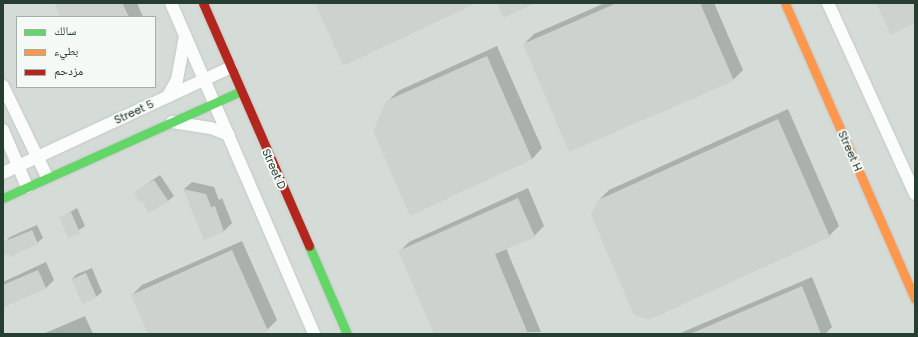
<!DOCTYPE html>
<html>
<head>
<meta charset="utf-8">
<style>
	body { margin:0 }
	#map { position:relative; width:918px; height:337px; overflow:hidden; background:#e7ebe9; font-family:Poppins,"Noto Naskh Arabic",sans-serif }
	div>[style] { position:absolute }
	.built>* { inset:0; background:#d5dcd8 }
	.shadow>* { inset:0; background:#0003 }
	.building>* { inset:0; background:#cdd2cf; transform-origin:0 0 }
	.roads { filter:drop-shadow(0 0 1px #c4c8c6) drop-shadow(0 0 1px #c4c8c6) }
	.street>* { height:12px; margin:-6px; padding:0 6px; transform-origin:6px; border-radius:6px; background:#fbfcfc }
	.fast>* { height:9px; margin:-4.5px; padding:0 4.5px; transform-origin:4.5px; border-radius:4.5px; background:#63d668 }
	.slow>* { height:9px; margin:-4.5px; padding:0 4.5px; transform-origin:4.5px; border-radius:4.5px; background:#ff974d }
	.jam>* { height:9px; margin:-4.5px; padding:0 4.5px; transform-origin:4.5px; border-radius:4.5px; background:#b3261e }
	span { translate:-50% -50%; white-space:nowrap; text-align:center; line-height:1.15; -webkit-text-stroke:4px #f5f9f6; paint-order:stroke }
	.street-label { font-size:11px; color:#263d32 }
	.frame { position:absolute; inset:0; border:4px solid #263d32; pointer-events:none }
	.legend { position:absolute; left:16px; top:16px; width:140px; height:72px; box-sizing:border-box; background:#f5f9f6; border:1px solid #a2aea8; margin:0; padding:5px 7px; list-style:none; font-size:12px; color:#263d32 }
	.legend li { display:flex; align-items:center; gap:8px; height:20px }
	.legend b { width:20px; border:1px solid #a2aea8 }
</style>
</head>
<body>
<div id="map">
	<div class="built">
		<div style="clip-path:polygon(evenodd,3px 3px,915px 3px,915px 334px,3px 334px,3px 3px,17px 17px,155px 17px,155px 87px,17px 87px,17px 17px)"></div>
	</div>
	<div class="shadow">
		<div style="clip-path:polygon(55px 3px,137px 3px,143px 17px,62px 17px)"></div>
		<div style="clip-path:polygon(605px 3px,714px 3px,743px 70px,733px 80px,524px 44px,534px 34px)"></div>
		<div style="clip-path:polygon(497px 46px,542px 148px,532px 159px,411px 214px,387px 102px,398px 91px)"></div>
		<div style="clip-path:polygon(788px 109px,839px 226px,829px 236px,598px 201px,609px 190px)"></div>
		<div style="clip-path:polygon(160px 175px,174px 196px,168px 201px,142px 199px,135px 192px)"></div>
		<div style="clip-path:polygon(192px 182px,214px 187px,219px 200px,222px 198px,232px 223px,224px 231px,205px 238px,184px 189px)"></div>
		<div style="clip-path:polygon(528px 188px,544px 226px,534px 236px,506px 248px,541px 332px,435px 334px,399px 252px,409px 242px)"></div>
		<div style="clip-path:polygon(77px 208px,85px 226px,69px 237px,60px 218px)"></div>
		<div style="clip-path:polygon(37px 225px,43px 238px,37px 243px,4px 243px,10px 237px)"></div>
		<div style="clip-path:polygon(242px 241px,277px 320px,267px 330px,259px 334px,149px 334px,132px 295px,142px 285px)"></div>
		<div style="clip-path:polygon(46px 262px,54px 280px,46px 288px,3px 307px,3px 282px)"></div>
		<div style="clip-path:polygon(92px 268px,102px 292px,96px 297px,72px 279px,77px 274px)"></div>
		<div style="clip-path:polygon(812px 277px,832px 327px,825px 334px,678px 334px)"></div>
		<div style="clip-path:polygon(85px 316px,93px 334px,43px 334px)"></div>
	</div>
	<div class="building">
		<div style="clip-path:polygon(54px 3px,122px 3px,129px 17px,60px 17px)"></div>
		<div style="clip-path:polygon(315px 3px,477px 3px,343px 66px)"></div>
		<div style="clip-path:polygon(497px 3px,536px 3px,503px 18px)"></div>
		<div style="clip-path:polygon(617px 3px,700px 3px,734px 81px,569px 152px,523px 44px)"></div>
		<div style="clip-path:polygon(876px 3px,915px 3px,915px 23px,891px 35px)"></div>
		<div style="clip-path:polygon(487px 56px,532px 159px,410px 216px,373px 131px,386px 101px)"></div>
		<div style="clip-path:polygon(778px 119px,830px 237px,649px 320px,634px 315px,591px 215px,598px 200px)"></div>
		<div style="clip-path:polygon(154px 180px,169px 202px,148px 213px,142px 200px,139px 202px,134px 192px)"></div>
		<div style="clip-path:polygon(183px 189px,206px 194px,211px 207px,215px 206px,224px 232px,204px 240px)"></div>
		<div style="clip-path:polygon(518px 198px,535px 237px,495px 254px,528px 334px,434px 334px,398px 251px)"></div>
		<div style="left:71px;top:212px;width:23px;height:13px;rotate:67deg"></div>
		<div style="clip-path:polygon(32px 230px,38px 244px,10px 257px,8px 254px,3px 256px,3px 242px)"></div>
		<div style="clip-path:polygon(232px 250px,268px 331px,261px 334px,148px 334px,131px 295px)"></div>
		<div style="clip-path:polygon(38px 270px,46px 288px,3px 308px,3px 285px)"></div>
		<div style="left:86px;top:273px;width:27px;height:16px;rotate:66deg"></div>
		<div style="clip-path:polygon(802px 286px,821px 334px,690px 334px)"></div>
	</div>
	<div class="roads">
		<div class="street">
			<div style="left:171px;top:3px;width:361px;rotate:66.6deg"></div>
			<div style="left:828px;top:3px;width:210px;rotate:65.5deg"></div>
			<div style="left:3px;top:86px;width:101px;rotate:64.2deg"></div>
			<div style="left:168px;top:96px;width:18px;rotate:-61deg"></div>
			<div style="left:177px;top:80px;width:45px;rotate:-79.7deg"></div>
			<div style="left:172px;top:122px;width:39px;rotate:9deg"></div>
			<div style="left:211px;top:128px;width:19px;rotate:21deg"></div>
			<div style="left:3px;top:130px;width:62px;rotate:67.2deg"></div>
			<div style="left:3px;top:173px;width:251px;rotate:-24.9deg"></div>
		</div>
		<div class="fast">
			<div style="left:3px;top:198px;width:261px;rotate:-24.2deg"></div>
			<div style="left:309px;top:246px;width:96px;rotate:66.6deg"></div>
		</div>
		<div class="slow">
			<div style="left:785px;top:3px;width:323px;rotate:66.3deg"></div>
		</div>
		<div class="jam">
			<div style="left:203px;top:3px;width:265px;rotate:66.4deg"></div>
		</div>
	</div>
	<div class="street-label">
		<span style="left:134px;top:112px;rotate:-25deg">Street 5</span>
		<span style="left:850px;top:151px;rotate:66deg">Street H</span>
		<span style="left:274px;top:169px;rotate:66deg">Street D</span>
	</div>
	<div class="frame"></div>
	<ul class="legend">
	<li><b style="height:5px;background:#63d668"></b>سالك</li>
	<li><b style="height:5px;background:#ff974d"></b>بطيء</li>
	<li><b style="height:5px;background:#b3261e"></b>مزدحم</li>
	</ul>
</div>
</body>
</html>
